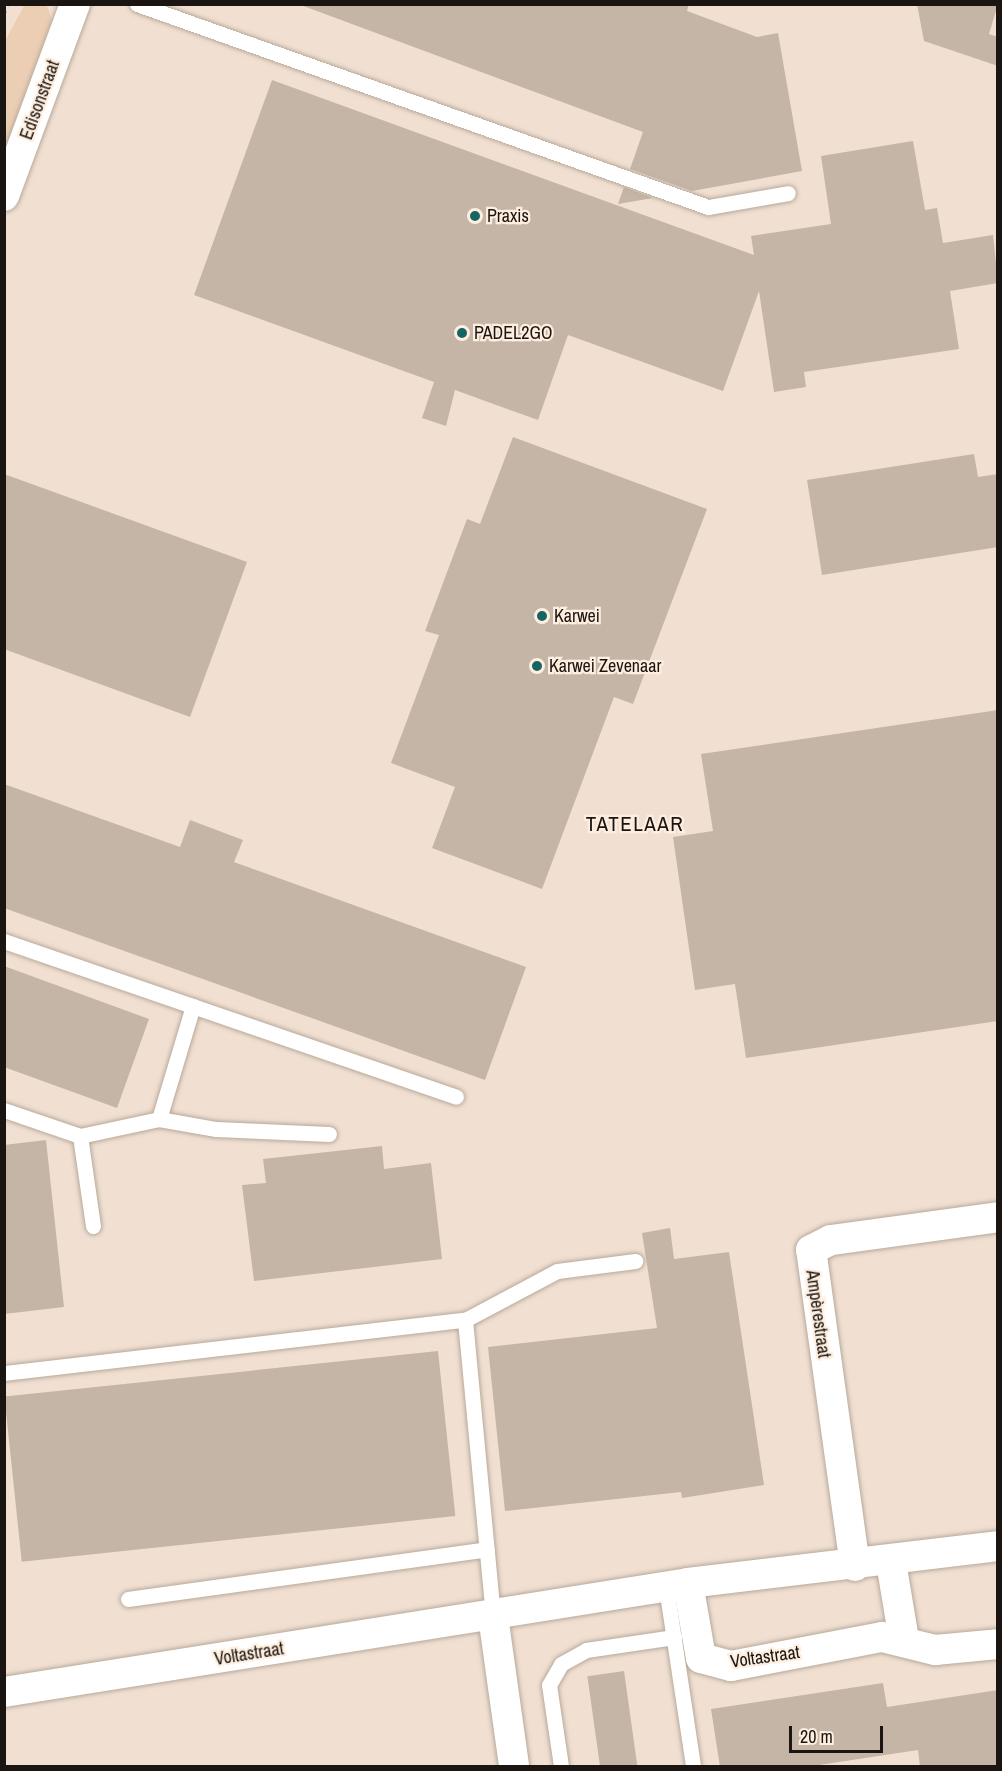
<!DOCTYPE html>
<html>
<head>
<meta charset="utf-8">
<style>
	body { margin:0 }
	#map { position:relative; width:1002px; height:1771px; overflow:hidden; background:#f1e0d2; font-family:"Archivo Narrow",sans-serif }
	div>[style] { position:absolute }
	.green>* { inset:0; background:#ecceb4 }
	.building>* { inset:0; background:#c4b5a7; transform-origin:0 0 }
	.path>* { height:4px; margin-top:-2px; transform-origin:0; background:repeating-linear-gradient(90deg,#7c7269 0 3px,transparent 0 7.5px) }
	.roads { filter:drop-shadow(0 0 2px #b8a99b) drop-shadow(0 0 2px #b8a99b) }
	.service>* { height:15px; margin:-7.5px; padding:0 7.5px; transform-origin:7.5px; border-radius:7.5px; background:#fff }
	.minor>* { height:30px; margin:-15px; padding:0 15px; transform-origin:15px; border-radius:15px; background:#fff }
	.dots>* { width:16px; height:16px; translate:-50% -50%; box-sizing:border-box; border:3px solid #feeedf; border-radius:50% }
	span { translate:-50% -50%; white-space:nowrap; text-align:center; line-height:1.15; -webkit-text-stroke:4.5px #feeedf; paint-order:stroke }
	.street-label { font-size:18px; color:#1a1510 }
	.poi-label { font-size:18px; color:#1a1510 }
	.left { translate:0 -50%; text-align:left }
	.quarter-label { font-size:21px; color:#1a1510; letter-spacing:1.5px }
	.frame { position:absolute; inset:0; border:6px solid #1a1510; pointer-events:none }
	.scale { position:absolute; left:789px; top:1726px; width:94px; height:27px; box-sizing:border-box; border:3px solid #1a1510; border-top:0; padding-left:8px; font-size:18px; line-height:21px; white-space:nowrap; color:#1a1510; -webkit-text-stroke:4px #feeedf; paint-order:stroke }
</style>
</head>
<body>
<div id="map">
	<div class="green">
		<div style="clip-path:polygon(25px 4px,47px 6px,52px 20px,5px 150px,5px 41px)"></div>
	</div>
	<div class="building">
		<div style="clip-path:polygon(298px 4px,689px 4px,687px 11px,757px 37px,778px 33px,802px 171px,692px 191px,630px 169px,643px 132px)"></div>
		<div style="clip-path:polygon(917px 4px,998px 4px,989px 34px,998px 37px,998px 66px,924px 41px)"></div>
		<div style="clip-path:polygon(272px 80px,754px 255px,751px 236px,831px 224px,821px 156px,913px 141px,925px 210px,937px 208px,943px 243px,993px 235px,998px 283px,950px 291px,959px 349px,804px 372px,806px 387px,774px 392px,759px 291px,723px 391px,568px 335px,538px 420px,455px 390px,446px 426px,422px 418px,434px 382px,194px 295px)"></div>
		<div style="clip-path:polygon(624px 187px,653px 198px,618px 204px)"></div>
		<div style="clip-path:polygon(513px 437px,707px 509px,633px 704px,614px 697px,542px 889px,432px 848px,455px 787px,391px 763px,439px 635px,425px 631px,467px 519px,480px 524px)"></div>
		<div style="clip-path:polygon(974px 454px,978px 477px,998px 474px,998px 547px,822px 575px,807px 480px)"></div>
		<div style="clip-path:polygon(4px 474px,247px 562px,190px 717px,4px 649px)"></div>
		<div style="clip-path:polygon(998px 710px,998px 1021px,746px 1058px,735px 984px,695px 990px,673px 837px,713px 831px,701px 754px)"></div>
		<div style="clip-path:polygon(4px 784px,180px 847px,190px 820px,243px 840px,234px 862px,526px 967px,485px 1080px,4px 908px)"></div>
		<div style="clip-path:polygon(4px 966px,149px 1019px,117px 1108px,4px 1067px)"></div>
		<div style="clip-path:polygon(46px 1140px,64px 1307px,4px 1314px,4px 1145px)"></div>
		<div style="clip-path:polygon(382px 1146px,384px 1169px,431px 1163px,442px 1259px,254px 1281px,242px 1185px,266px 1183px,263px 1159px)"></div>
		<div style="clip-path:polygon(670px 1228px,674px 1259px,729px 1252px,764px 1485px,682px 1498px,681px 1492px,505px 1511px,488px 1347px,657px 1328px,642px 1233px)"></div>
		<div style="left:438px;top:1351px;width:166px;height:436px;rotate:84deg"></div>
		<div style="left:624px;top:1671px;width:97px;height:37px;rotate:82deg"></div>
		<div style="clip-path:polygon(883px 1683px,887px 1707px,998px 1690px,998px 1767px,920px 1767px,918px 1750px,806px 1767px,720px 1767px,711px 1709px)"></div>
	</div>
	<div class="path">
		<div style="left:4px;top:13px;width:9px;rotate:-72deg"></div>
	</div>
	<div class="roads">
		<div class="service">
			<div style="left:137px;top:4px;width:606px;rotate:19.57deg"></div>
			<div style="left:708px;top:207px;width:81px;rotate:-9.9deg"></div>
			<div style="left:4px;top:941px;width:478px;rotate:19deg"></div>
			<div style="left:4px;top:1110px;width:80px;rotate:18.9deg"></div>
			<div style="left:159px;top:1119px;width:58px;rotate:10deg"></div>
			<div style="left:216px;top:1129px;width:113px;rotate:2.5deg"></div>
			<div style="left:93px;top:1226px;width:91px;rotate:-98.2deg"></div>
			<div style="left:80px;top:1136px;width:81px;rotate:-12.1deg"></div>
			<div style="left:159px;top:1119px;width:118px;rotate:-73.3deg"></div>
			<div style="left:465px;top:1320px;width:297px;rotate:84.6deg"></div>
			<div style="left:4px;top:1373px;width:464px;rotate:-6.6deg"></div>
			<div style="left:465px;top:1320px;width:104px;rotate:-28deg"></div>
			<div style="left:557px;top:1271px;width:79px;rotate:-7.3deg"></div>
			<div style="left:666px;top:1587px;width:181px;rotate:81.4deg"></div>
			<div style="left:128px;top:1599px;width:362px;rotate:-7.9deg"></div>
			<div style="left:561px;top:1766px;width:82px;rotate:-98.4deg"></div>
			<div style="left:549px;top:1685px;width:24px;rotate:-60deg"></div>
			<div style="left:561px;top:1664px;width:29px;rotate:-29deg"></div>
			<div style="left:586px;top:1650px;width:89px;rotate:-8.4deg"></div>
		</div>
		<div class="minor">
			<div style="left:4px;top:196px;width:205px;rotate:-69.7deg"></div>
			<div style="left:891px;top:1562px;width:79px;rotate:80.5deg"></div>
			<div style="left:855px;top:1566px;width:319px;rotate:-97.9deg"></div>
			<div style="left:811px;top:1250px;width:22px;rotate:-27deg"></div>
			<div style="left:831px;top:1240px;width:169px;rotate:-7.8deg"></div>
			<div style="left:688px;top:1583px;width:76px;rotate:80.2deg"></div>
			<div style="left:701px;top:1658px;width:31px;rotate:15deg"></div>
			<div style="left:731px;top:1666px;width:154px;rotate:-10.9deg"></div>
			<div style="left:882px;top:1637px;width:55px;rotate:13.8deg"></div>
			<div style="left:935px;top:1650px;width:63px;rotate:-5.4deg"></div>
			<div style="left:493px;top:1616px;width:151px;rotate:82deg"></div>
			<div style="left:4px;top:1692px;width:693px;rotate:-9.05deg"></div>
			<div style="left:688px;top:1583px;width:312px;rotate:-6.8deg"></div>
		</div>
	</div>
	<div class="dots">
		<div style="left:475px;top:216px;background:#166563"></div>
		<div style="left:462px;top:333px;background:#166563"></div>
		<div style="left:542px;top:616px;background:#166563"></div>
		<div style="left:537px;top:666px;background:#166563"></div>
	</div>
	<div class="street-label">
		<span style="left:40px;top:100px;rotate:-70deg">Edisonstraat</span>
		<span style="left:818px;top:1314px;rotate:82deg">Ampèrestraat</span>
		<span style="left:249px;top:1654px;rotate:-9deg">Voltastraat</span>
		<span style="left:765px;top:1657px;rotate:-8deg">Voltastraat</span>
	</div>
	<div class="poi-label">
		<span class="left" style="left:487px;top:216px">Praxis</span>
		<span class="left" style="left:474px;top:333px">PADEL2GO</span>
		<span class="left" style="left:554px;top:616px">Karwei</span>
		<span class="left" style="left:549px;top:666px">Karwei Zevenaar</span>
	</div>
	<div class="quarter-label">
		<span style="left:635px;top:824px">TATELAAR</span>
	</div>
	<div class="frame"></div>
	<div class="scale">20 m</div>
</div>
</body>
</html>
